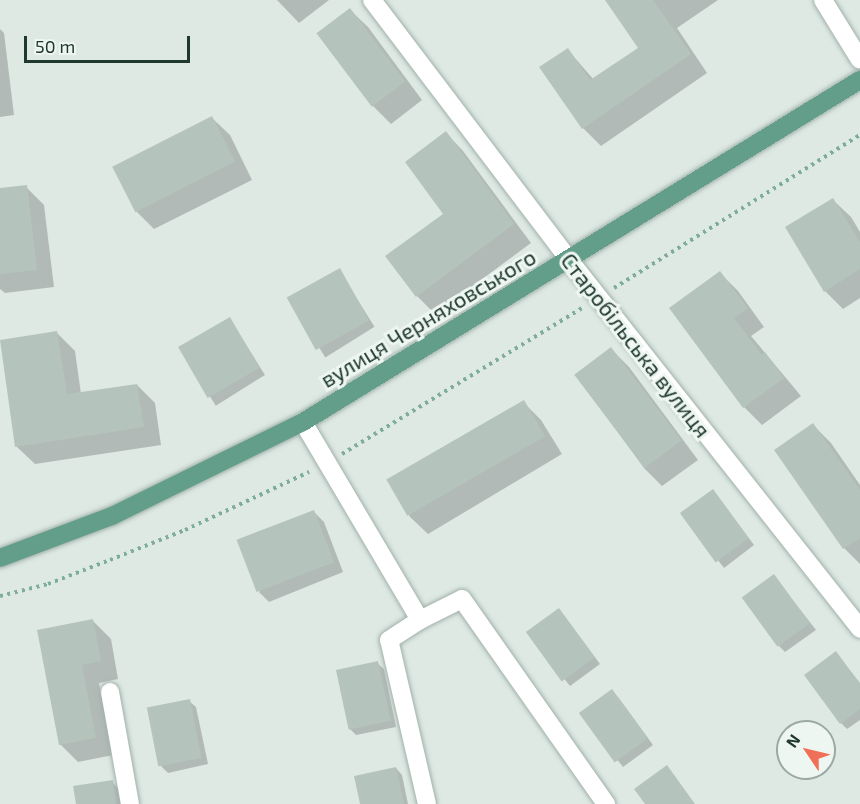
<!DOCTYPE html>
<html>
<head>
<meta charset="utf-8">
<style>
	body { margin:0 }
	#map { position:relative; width:860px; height:804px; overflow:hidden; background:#dee9e4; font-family:"Exo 2",sans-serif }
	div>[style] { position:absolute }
	.shadow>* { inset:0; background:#0003; transform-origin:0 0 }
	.building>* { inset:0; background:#b4c4bc; transform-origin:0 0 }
	.path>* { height:4px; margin-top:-2px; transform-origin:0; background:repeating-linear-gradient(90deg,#7fad9b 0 3px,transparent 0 7.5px) }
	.roads { filter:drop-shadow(0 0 2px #a1b1aa) drop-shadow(0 0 2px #a1b1aa) }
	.minor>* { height:18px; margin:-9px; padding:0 9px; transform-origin:9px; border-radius:9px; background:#fff }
	.major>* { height:18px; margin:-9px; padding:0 9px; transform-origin:9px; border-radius:9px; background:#639e8a }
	span { translate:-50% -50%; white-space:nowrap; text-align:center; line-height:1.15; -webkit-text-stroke:6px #eef6f2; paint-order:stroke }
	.street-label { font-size:22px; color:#203930 }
	.north { position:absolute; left:776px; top:720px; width:60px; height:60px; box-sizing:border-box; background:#eef6f2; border:2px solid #9caaa4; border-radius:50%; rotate:305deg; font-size:16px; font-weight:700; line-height:24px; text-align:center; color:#203930 }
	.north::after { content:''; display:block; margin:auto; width:21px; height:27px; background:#ef7057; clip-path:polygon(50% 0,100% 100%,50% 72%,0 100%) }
	.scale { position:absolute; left:24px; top:36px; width:166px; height:27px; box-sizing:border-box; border:3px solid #203930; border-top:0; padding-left:8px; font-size:18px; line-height:21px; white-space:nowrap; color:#203930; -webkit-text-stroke:4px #eef6f2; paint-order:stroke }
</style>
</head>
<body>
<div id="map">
	<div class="shadow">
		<div style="clip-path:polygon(277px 0,329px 0,299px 23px)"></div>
		<div style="clip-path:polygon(607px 0,718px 0,677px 28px,707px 73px,601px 146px,583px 128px,541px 68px,568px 50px,594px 80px,640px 48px)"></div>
		<div style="clip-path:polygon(350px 10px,368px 27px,422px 100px,391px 124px,373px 106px)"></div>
		<div style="clip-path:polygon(0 29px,4px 33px,14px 115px,0 117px)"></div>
		<div style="clip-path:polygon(212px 118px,230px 135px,252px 180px,154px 229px,136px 211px)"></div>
		<div style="clip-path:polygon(446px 133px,463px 151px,531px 243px,435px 314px,417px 296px,445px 214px)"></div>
		<div style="clip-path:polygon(26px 187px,44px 205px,54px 287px,5px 293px,0 289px,0 190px)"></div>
		<div style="clip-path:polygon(833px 200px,851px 217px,860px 232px,860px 298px,843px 309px,825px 291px)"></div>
		<div style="left:339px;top:270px;width:67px;height:58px;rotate:58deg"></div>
		<div style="clip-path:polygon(720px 273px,738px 291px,764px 327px,751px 336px,801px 396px,762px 425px,744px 407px)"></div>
		<div style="left:230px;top:319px;width:66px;height:58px;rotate:58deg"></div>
		<div style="clip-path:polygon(57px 333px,75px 351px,81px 394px,137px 385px,155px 403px,161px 445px,35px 464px,17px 447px)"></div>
		<div style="clip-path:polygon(611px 349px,629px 367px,698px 460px,662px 486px,644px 468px,576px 375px)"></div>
		<div style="clip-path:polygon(523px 402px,541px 420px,562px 454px,428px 534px,410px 517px,390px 482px)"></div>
		<div style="clip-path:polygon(813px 425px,831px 443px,860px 485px,860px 564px,844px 548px,776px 451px)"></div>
		<div style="clip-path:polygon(719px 498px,754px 545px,724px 568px,682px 514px)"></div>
		<div style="clip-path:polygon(314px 512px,324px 522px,343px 572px,269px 602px,259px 592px)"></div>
		<div style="clip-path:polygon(774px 576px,816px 630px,785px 652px,779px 646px)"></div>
		<div style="clip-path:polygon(565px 617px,600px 664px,570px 686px,528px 633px)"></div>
		<div style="clip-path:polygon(93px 621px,111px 639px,118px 679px,99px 683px,113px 755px,78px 762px,60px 744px)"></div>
		<div style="clip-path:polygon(836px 653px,860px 683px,860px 720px,847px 729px,841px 723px)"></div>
		<div style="clip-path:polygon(377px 663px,384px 669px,396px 727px,356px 735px,350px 729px)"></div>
		<div style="clip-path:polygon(618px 697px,653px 745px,623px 767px,581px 713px)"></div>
		<div style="clip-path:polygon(189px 701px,196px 707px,208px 764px,168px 773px,161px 766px)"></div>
		<div style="clip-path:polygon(396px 768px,402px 775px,408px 804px,361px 804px)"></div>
		<div style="clip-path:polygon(112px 782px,130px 800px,131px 804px,77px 804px)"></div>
	</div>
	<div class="building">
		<div style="clip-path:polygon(605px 0,653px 0,691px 54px,582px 129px,539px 67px,568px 48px,590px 80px,638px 48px)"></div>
		<div style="left:350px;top:8px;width:92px;height:42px;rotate:53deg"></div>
		<div style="left:212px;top:116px;width:51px;height:112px;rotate:63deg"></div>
		<div style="clip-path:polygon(446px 131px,514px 224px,416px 297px,385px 256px,443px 214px,405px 162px)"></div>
		<div style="clip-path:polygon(27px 185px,37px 270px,0 274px,0 188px)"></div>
		<div style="clip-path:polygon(833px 198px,860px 242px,860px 269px,824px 292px,785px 227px)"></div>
		<div style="left:340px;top:268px;width:60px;height:61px;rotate:61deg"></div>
		<div style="clip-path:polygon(720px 271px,748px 308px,734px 318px,762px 355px,765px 352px,784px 378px,743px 408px,669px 308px)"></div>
		<div style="left:230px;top:317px;width:59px;height:60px;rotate:60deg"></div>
		<div style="clip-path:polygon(57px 331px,67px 394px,137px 384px,144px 427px,15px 447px,0 340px)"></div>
		<div style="left:611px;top:347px;width:117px;height:46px;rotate:53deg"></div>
		<div style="left:524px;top:400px;width:42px;height:159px;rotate:60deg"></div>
		<div style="clip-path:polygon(813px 423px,860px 490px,860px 538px,843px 549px,774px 450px)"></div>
		<div style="left:713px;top:489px;width:61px;height:41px;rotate:54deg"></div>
		<div style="left:314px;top:510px;width:56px;height:83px;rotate:69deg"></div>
		<div style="left:774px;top:574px;width:61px;height:40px;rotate:54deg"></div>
		<div style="left:559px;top:608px;width:61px;height:41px;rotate:54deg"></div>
		<div style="clip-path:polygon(93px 619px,101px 661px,82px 665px,96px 738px,59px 745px,37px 630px)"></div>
		<div style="clip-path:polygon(836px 651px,860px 684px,860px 709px,840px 724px,804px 675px)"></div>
		<div style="left:378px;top:661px;width:61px;height:43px;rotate:78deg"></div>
		<div style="left:612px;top:689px;width:61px;height:41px;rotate:54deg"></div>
		<div style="left:190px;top:699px;width:60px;height:44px;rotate:79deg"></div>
		<div style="clip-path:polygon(667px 765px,695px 804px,645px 804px,634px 789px)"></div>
		<div style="clip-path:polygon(396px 767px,404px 804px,360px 804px,354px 776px)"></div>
		<div style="clip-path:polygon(113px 780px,116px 804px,76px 804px,73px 786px)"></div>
	</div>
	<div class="path">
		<div style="left:614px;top:288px;width:290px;rotate:-31.9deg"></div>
		<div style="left:342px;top:454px;width:281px;rotate:-31.3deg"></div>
		<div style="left:0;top:596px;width:49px;rotate:-14deg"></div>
		<div style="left:48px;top:584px;width:66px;rotate:-21.2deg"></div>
		<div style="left:110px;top:560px;width:81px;rotate:-21.8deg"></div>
		<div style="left:185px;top:530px;width:137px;rotate:-25.1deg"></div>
	</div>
	<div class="roads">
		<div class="minor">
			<div style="left:372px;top:0;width:326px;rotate:52.8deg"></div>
			<div style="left:569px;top:260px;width:470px;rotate:51.7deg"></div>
			<div style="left:823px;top:0;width:70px;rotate:58.3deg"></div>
			<div style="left:303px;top:422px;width:230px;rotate:59.4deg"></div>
			<div style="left:110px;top:692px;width:114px;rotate:79.9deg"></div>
			<div style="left:427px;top:804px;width:168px;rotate:-103deg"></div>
			<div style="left:389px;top:640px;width:37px;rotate:-33deg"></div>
			<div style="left:420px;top:620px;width:47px;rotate:-26.6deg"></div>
			<div style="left:462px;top:599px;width:251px;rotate:54.9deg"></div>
		</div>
		<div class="major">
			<div style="left:0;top:558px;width:120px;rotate:-20.6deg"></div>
			<div style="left:112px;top:516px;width:213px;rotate:-26.2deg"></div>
			<div style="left:303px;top:422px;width:654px;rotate:-31.55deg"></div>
		</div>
	</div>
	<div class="street-label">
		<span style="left:428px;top:318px;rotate:-31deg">вулиця Черняховського</span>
		<span style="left:636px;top:345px;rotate:52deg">Старобільська вулиця</span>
	</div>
	<div class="north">N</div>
	<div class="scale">50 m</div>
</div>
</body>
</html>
